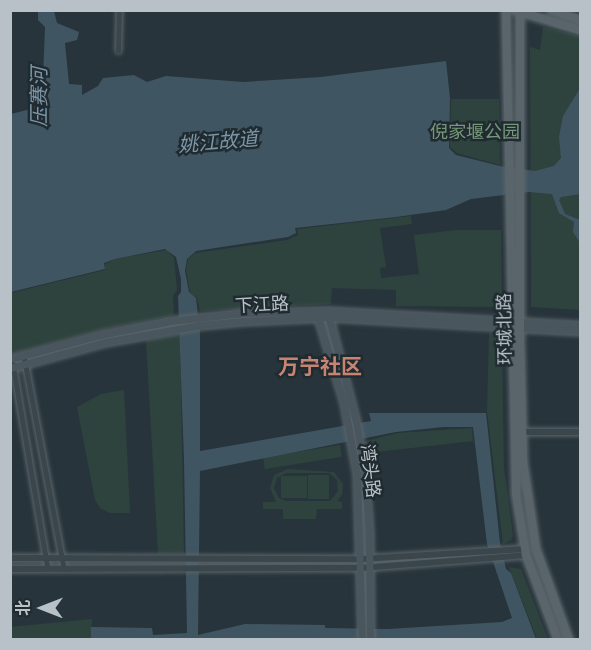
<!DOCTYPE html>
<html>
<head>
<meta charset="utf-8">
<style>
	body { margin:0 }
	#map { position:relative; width:591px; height:650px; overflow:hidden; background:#28343b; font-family:"Fira Sans Condensed","Noto Sans SC",sans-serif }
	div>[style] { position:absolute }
	.green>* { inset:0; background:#2f433e; transform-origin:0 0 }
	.water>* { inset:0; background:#405562 }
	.roads { filter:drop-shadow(0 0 2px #59646a) drop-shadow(0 0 2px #59646a) }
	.minor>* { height:4.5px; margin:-2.25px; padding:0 2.25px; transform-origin:2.25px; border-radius:2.25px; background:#3b464c }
	.tertiary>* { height:6px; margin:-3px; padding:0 3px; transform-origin:3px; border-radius:3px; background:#3b464c }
	.secondary>* { height:7px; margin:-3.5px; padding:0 3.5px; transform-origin:3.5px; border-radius:3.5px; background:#4a565e }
	.primary>* { height:8px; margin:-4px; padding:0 4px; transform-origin:4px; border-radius:4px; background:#59656b }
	span { translate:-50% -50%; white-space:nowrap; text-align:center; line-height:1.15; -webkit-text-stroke:5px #202b31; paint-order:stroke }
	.park-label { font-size:18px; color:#789979 }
	.street-label { font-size:18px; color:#b7c1c7 }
	.water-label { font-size:20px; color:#7c96a6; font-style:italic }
	.quarter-label { font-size:21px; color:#c78472; font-weight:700 }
	.frame { position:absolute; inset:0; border:12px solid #b7c1c7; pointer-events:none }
	.north { position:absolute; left:12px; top:578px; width:60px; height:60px; -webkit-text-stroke:4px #202b31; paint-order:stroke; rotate:270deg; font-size:16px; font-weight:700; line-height:24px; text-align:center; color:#b7c1c7 }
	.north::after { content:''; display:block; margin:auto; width:21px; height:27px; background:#b7c1c7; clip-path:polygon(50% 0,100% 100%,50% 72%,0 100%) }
</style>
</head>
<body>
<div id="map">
	<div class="green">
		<div style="clip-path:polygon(543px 27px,580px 36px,580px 310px,531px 307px,530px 47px,540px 50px)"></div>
		<div style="clip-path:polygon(451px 99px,499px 99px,500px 165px,457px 153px,450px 147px)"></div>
		<div style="clip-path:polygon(411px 216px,412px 224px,380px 228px,386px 267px,380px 268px,381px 278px,419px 274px,414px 235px,456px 230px,501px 230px,502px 307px,396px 306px,396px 290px,332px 288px,331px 304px,200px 311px,197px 298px,190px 293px,186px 269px,188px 259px,195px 253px,287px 240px,298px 235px,297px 229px)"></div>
		<div style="clip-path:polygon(167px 250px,174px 258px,177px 290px,173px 296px,174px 315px,105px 329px,11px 354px,11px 293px,105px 270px,105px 264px,115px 259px)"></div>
		<div style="clip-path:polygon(489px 332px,499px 337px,502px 344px,504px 468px,513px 536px,511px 540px,503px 544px,487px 411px)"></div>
		<div style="clip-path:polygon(180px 334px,184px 554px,158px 554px,146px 340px)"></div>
		<div style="clip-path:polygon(124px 390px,130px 513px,110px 513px,100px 508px,95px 500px,77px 407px,101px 394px)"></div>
		<div style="clip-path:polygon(472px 428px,473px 441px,368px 453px,365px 441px,398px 433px)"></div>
		<div style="left:340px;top:445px;width:12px;height:78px;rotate:81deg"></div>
		<div style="clip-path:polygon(evenodd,288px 469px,334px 472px,343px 484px,342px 495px,337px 501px,342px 502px,342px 509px,317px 509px,316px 519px,283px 519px,283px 509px,263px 509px,263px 502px,276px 502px,270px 488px,274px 475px,288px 469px,286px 473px,329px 473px,337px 480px,338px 491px,330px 501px,286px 501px,279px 498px,274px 488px,277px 478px,286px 473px)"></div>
		<div style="left:308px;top:475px;width:21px;height:24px"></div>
		<div style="left:281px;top:476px;width:26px;height:22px"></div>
		<div style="clip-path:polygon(509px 567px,521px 569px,548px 639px,537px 639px)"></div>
		<div style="clip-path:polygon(92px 619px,91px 639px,11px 639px,10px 627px)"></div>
	</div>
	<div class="water">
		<div style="clip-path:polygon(evenodd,38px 11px,54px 11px,57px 23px,79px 32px,77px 40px,65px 43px,69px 84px,82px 85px,82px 95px,98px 86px,103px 78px,134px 75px,147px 82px,166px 76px,243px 82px,321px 77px,446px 61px,450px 98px,449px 148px,456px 155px,500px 166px,535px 171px,554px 166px,561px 158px,559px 137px,563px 116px,579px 90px,580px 194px,561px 197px,559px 200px,565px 214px,580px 220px,580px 243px,573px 232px,574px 222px,559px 213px,552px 194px,529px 192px,471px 199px,446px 210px,396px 217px,295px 228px,296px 233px,288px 237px,196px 251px,187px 259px,185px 271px,189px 292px,196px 298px,200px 333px,200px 451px,371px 421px,369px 413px,486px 413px,500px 543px,506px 569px,511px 573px,536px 639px,91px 639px,91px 627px,152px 628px,153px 635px,187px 633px,184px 460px,178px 296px,181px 292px,181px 279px,176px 257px,165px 249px,115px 259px,104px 263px,105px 269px,11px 292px,11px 114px,31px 109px,43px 78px,45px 27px,38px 20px,38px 11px,443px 427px,473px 427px,487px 544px,512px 618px,502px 622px,388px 629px,325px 628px,325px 625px,245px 624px,198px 635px,200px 471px,396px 432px,443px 427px)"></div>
	</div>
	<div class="roads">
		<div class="minor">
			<div style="left:118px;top:51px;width:41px;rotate:-88.6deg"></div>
			<div style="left:24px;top:356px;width:216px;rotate:79.3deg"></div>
			<div style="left:13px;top:364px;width:207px;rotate:80.3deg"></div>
		</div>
		<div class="tertiary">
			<div style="left:522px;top:432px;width:58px"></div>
			<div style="left:10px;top:558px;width:351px;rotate:0.2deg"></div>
			<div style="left:361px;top:559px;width:163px;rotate:-3.5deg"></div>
			<div style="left:10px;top:569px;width:351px;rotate:-0.2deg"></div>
			<div style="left:361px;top:568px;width:166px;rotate:-4.5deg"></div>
		</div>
		<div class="secondary">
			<div style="left:317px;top:314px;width:93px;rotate:73.1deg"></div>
			<div style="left:344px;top:403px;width:72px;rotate:79.6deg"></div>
			<div style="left:357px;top:474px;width:166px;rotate:88.3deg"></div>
			<div style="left:328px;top:314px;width:112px;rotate:75.5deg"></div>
			<div style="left:356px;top:422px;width:54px;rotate:80.4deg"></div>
			<div style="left:365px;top:475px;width:58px;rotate:86.1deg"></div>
			<div style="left:369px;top:533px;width:107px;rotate:89.5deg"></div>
			<div style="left:10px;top:359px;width:93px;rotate:-14.9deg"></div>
			<div style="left:100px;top:335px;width:72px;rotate:-11.2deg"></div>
			<div style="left:171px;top:321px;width:73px;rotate:-6.3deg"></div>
			<div style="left:244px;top:313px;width:83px;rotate:-1.4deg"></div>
			<div style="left:327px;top:311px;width:253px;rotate:3.2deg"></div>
			<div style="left:10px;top:368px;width:98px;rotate:-15.3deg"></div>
			<div style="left:105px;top:342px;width:97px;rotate:-10.1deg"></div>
			<div style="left:200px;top:325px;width:44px;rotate:-5.2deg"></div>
			<div style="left:244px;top:321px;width:85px;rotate:-2.7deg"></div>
			<div style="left:329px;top:317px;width:251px;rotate:3.2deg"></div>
		</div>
		<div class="primary">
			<div style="left:506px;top:10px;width:484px;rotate:88.8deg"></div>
			<div style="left:516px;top:494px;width:62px;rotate:80.7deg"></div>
			<div style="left:526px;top:555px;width:91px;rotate:69.4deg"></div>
			<div style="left:514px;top:10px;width:69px;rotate:16.9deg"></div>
			<div style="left:520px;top:10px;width:331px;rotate:90deg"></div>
			<div style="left:520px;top:341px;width:121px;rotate:88.6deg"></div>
			<div style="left:523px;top:462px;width:88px;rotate:81.5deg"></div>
			<div style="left:536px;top:549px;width:97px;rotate:70.1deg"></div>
			<div style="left:551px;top:10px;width:31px;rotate:19deg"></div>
		</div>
	</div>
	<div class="park-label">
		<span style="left:475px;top:132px">倪家堰公园</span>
	</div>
	<div class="street-label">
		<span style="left:262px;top:305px;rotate:-3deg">下江路</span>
		<span style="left:505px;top:329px;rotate:-91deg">环城北路</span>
		<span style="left:370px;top:471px;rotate:83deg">湾头路</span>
	</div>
	<div class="water-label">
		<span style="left:39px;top:97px;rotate:-90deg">压赛河</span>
		<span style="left:218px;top:142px;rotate:-5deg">姚江故道</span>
	</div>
	<div class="quarter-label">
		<span style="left:320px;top:367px">万宁社区</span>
	</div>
	<div class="frame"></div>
	<div class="north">北</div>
</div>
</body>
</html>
